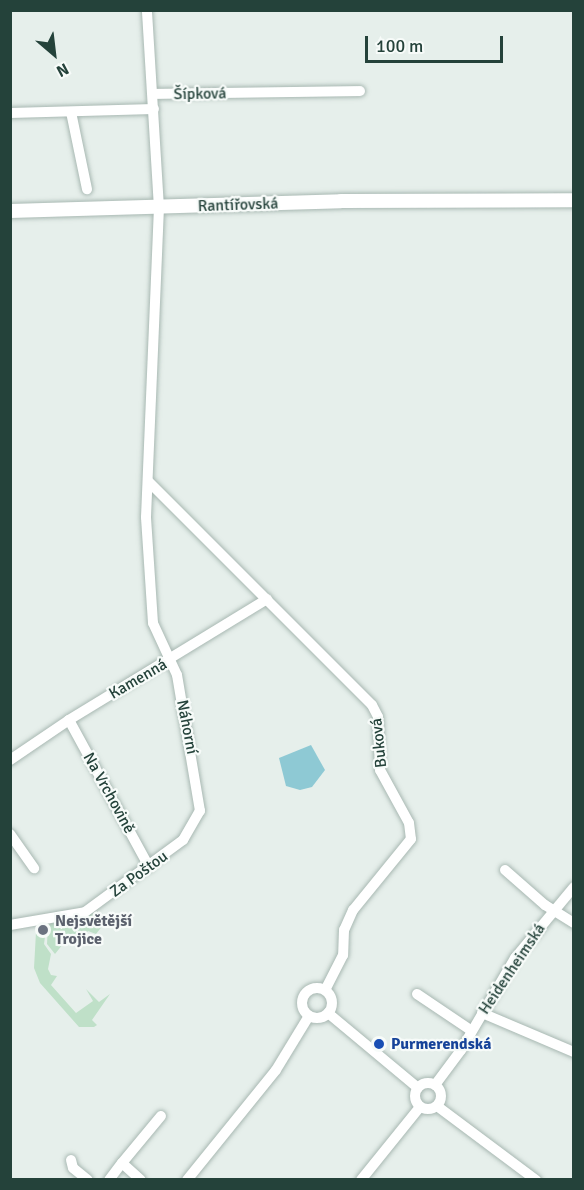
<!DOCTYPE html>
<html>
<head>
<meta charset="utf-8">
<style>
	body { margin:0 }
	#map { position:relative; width:584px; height:1190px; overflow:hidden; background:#e6efeb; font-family:Signika,sans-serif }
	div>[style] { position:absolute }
	.green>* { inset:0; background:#bfe0c8 }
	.water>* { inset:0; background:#8ec9d4 }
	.roads { filter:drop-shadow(0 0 2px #a8b8b2) drop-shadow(0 0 2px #a8b8b2) }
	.minor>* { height:10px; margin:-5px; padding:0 5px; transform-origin:5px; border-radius:5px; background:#fff }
	.minor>.ring { margin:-5px; padding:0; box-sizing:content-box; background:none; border:10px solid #fff; border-radius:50% }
	.tertiary>* { height:14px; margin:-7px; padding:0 7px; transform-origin:7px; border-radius:7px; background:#fff }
	.dots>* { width:16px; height:16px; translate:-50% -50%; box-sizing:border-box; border:3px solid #f7fbf9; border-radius:50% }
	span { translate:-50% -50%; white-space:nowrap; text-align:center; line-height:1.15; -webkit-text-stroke:4.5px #f7fbf9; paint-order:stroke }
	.street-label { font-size:16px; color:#24423a }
	.worship-label { font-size:16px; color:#5b616d; font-weight:700 }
	.left { translate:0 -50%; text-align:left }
	.transit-label { font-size:16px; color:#164399; font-weight:700 }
	.frame { position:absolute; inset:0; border:12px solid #24423a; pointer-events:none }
	.north { position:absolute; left:24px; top:24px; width:60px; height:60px; -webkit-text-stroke:4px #f7fbf9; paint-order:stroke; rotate:152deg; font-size:16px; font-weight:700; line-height:24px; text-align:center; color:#24423a }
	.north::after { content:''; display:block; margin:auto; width:21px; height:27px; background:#24423a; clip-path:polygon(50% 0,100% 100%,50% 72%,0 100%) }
	.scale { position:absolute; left:365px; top:36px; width:138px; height:27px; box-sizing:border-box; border:3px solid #24423a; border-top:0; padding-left:8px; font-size:18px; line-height:21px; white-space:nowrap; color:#24423a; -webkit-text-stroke:4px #f7fbf9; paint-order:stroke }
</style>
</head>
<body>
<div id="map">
	<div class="green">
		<div style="clip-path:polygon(93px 913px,117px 922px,107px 920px,96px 934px,88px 931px,76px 945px,67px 939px,55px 954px,47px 944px,48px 924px)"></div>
		<div style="clip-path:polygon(46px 929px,44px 944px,51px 954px,48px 969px,51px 975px,57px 976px,51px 985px,76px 1013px,93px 1001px,86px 989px,99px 1002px,110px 994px,92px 1020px,97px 1025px,94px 1027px,79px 1027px,40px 983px,34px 968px,36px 932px)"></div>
	</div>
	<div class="water">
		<div style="clip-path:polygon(311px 745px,325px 770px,312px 787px,300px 790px,286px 786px,279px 758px)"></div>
	</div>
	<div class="roads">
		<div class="minor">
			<div style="left:153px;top:94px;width:207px;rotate:-0.8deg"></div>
			<div style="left:71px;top:112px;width:79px;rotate:78.3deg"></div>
			<div style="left:10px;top:113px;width:144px;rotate:-1.6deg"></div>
			<div style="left:149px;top:482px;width:315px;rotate:45deg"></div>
			<div style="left:372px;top:705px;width:13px;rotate:63deg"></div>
			<div style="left:378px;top:717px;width:53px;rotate:87.8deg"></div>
			<div style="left:380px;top:770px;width:60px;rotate:61.3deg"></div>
			<div style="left:409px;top:823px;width:16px;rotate:83deg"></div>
			<div style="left:411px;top:839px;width:92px;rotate:129.2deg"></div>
			<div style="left:353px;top:910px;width:22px;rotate:114deg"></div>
			<div style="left:344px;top:930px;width:25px;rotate:92deg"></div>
			<div style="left:343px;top:955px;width:39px;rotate:117deg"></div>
			<div style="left:69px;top:720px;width:167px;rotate:61.4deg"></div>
			<div style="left:10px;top:760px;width:71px;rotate:-34.1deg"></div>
			<div style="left:69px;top:720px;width:232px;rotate:-31.4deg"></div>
			<div style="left:10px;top:834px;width:42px;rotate:54.8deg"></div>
			<div style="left:505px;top:870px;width:53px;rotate:41.2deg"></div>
			<div style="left:545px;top:905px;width:34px;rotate:32deg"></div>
			<div style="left:10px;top:925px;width:76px;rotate:-9.8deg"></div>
			<div style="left:85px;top:912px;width:122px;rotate:-36.3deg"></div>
			<div style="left:183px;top:840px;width:34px;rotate:-60deg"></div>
			<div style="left:200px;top:811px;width:138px;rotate:-99.6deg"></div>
			<div style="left:177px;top:675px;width:57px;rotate:-114.8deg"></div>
			<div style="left:153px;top:623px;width:106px;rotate:-93.8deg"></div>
			<div style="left:146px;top:517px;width:309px;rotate:-87.6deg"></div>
			<div style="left:159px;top:208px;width:198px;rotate:-93.5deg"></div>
			<div class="ring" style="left:302px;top:988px;width:20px;height:20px"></div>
			<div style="left:417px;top:994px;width:66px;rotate:33.9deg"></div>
			<div style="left:328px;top:1013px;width:117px;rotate:39.8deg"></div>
			<div style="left:482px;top:1013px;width:100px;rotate:23deg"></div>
			<div class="ring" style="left:415px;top:1083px;width:16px;height:16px"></div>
			<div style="left:435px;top:1085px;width:44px;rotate:-53.4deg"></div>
			<div style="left:461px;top:1050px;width:107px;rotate:-59.6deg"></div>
			<div style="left:515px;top:958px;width:92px;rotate:-50.3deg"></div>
			<div style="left:437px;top:1106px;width:124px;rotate:36.8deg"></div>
			<div style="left:71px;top:1160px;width:8px;rotate:76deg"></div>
			<div style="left:73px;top:1168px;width:19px;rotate:39deg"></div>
			<div style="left:122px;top:1163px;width:61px;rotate:-50.3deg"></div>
			<div style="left:109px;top:1180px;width:21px;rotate:-53deg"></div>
			<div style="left:122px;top:1163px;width:25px;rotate:42deg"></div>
			<div style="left:187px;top:1180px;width:141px;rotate:-51deg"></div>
			<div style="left:276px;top:1070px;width:63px;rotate:-58.6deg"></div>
			<div style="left:361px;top:1180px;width:94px;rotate:-51.1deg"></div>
		</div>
		<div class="tertiary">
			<div style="left:10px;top:211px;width:331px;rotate:-1.7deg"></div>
			<div style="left:341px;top:201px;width:233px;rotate:-0.2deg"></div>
		</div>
	</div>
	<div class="dots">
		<div style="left:43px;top:930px;background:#6b7280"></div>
		<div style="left:379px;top:1044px;background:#1a4fb4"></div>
	</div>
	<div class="street-label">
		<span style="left:200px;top:94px;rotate:-1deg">Šípková</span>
		<span style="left:238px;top:205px;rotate:-2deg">Rantířovská</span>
		<span style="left:138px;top:679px;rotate:-30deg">Kamenná</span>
		<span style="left:187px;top:727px;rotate:79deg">Náhorní</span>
		<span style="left:379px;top:743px;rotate:-96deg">Buková</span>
		<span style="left:109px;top:793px;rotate:61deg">Na Vrchovině</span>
		<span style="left:139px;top:874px;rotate:-36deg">Za Poštou</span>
		<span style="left:512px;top:969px;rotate:-56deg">Heidenheimská</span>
	</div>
	<div class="worship-label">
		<span class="left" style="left:55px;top:930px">Nejsvětější<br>Trojice</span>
	</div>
	<div class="transit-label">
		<span class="left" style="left:391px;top:1044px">Purmerendská</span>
	</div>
	<div class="frame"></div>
	<div class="north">N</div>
	<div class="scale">100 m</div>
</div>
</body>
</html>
